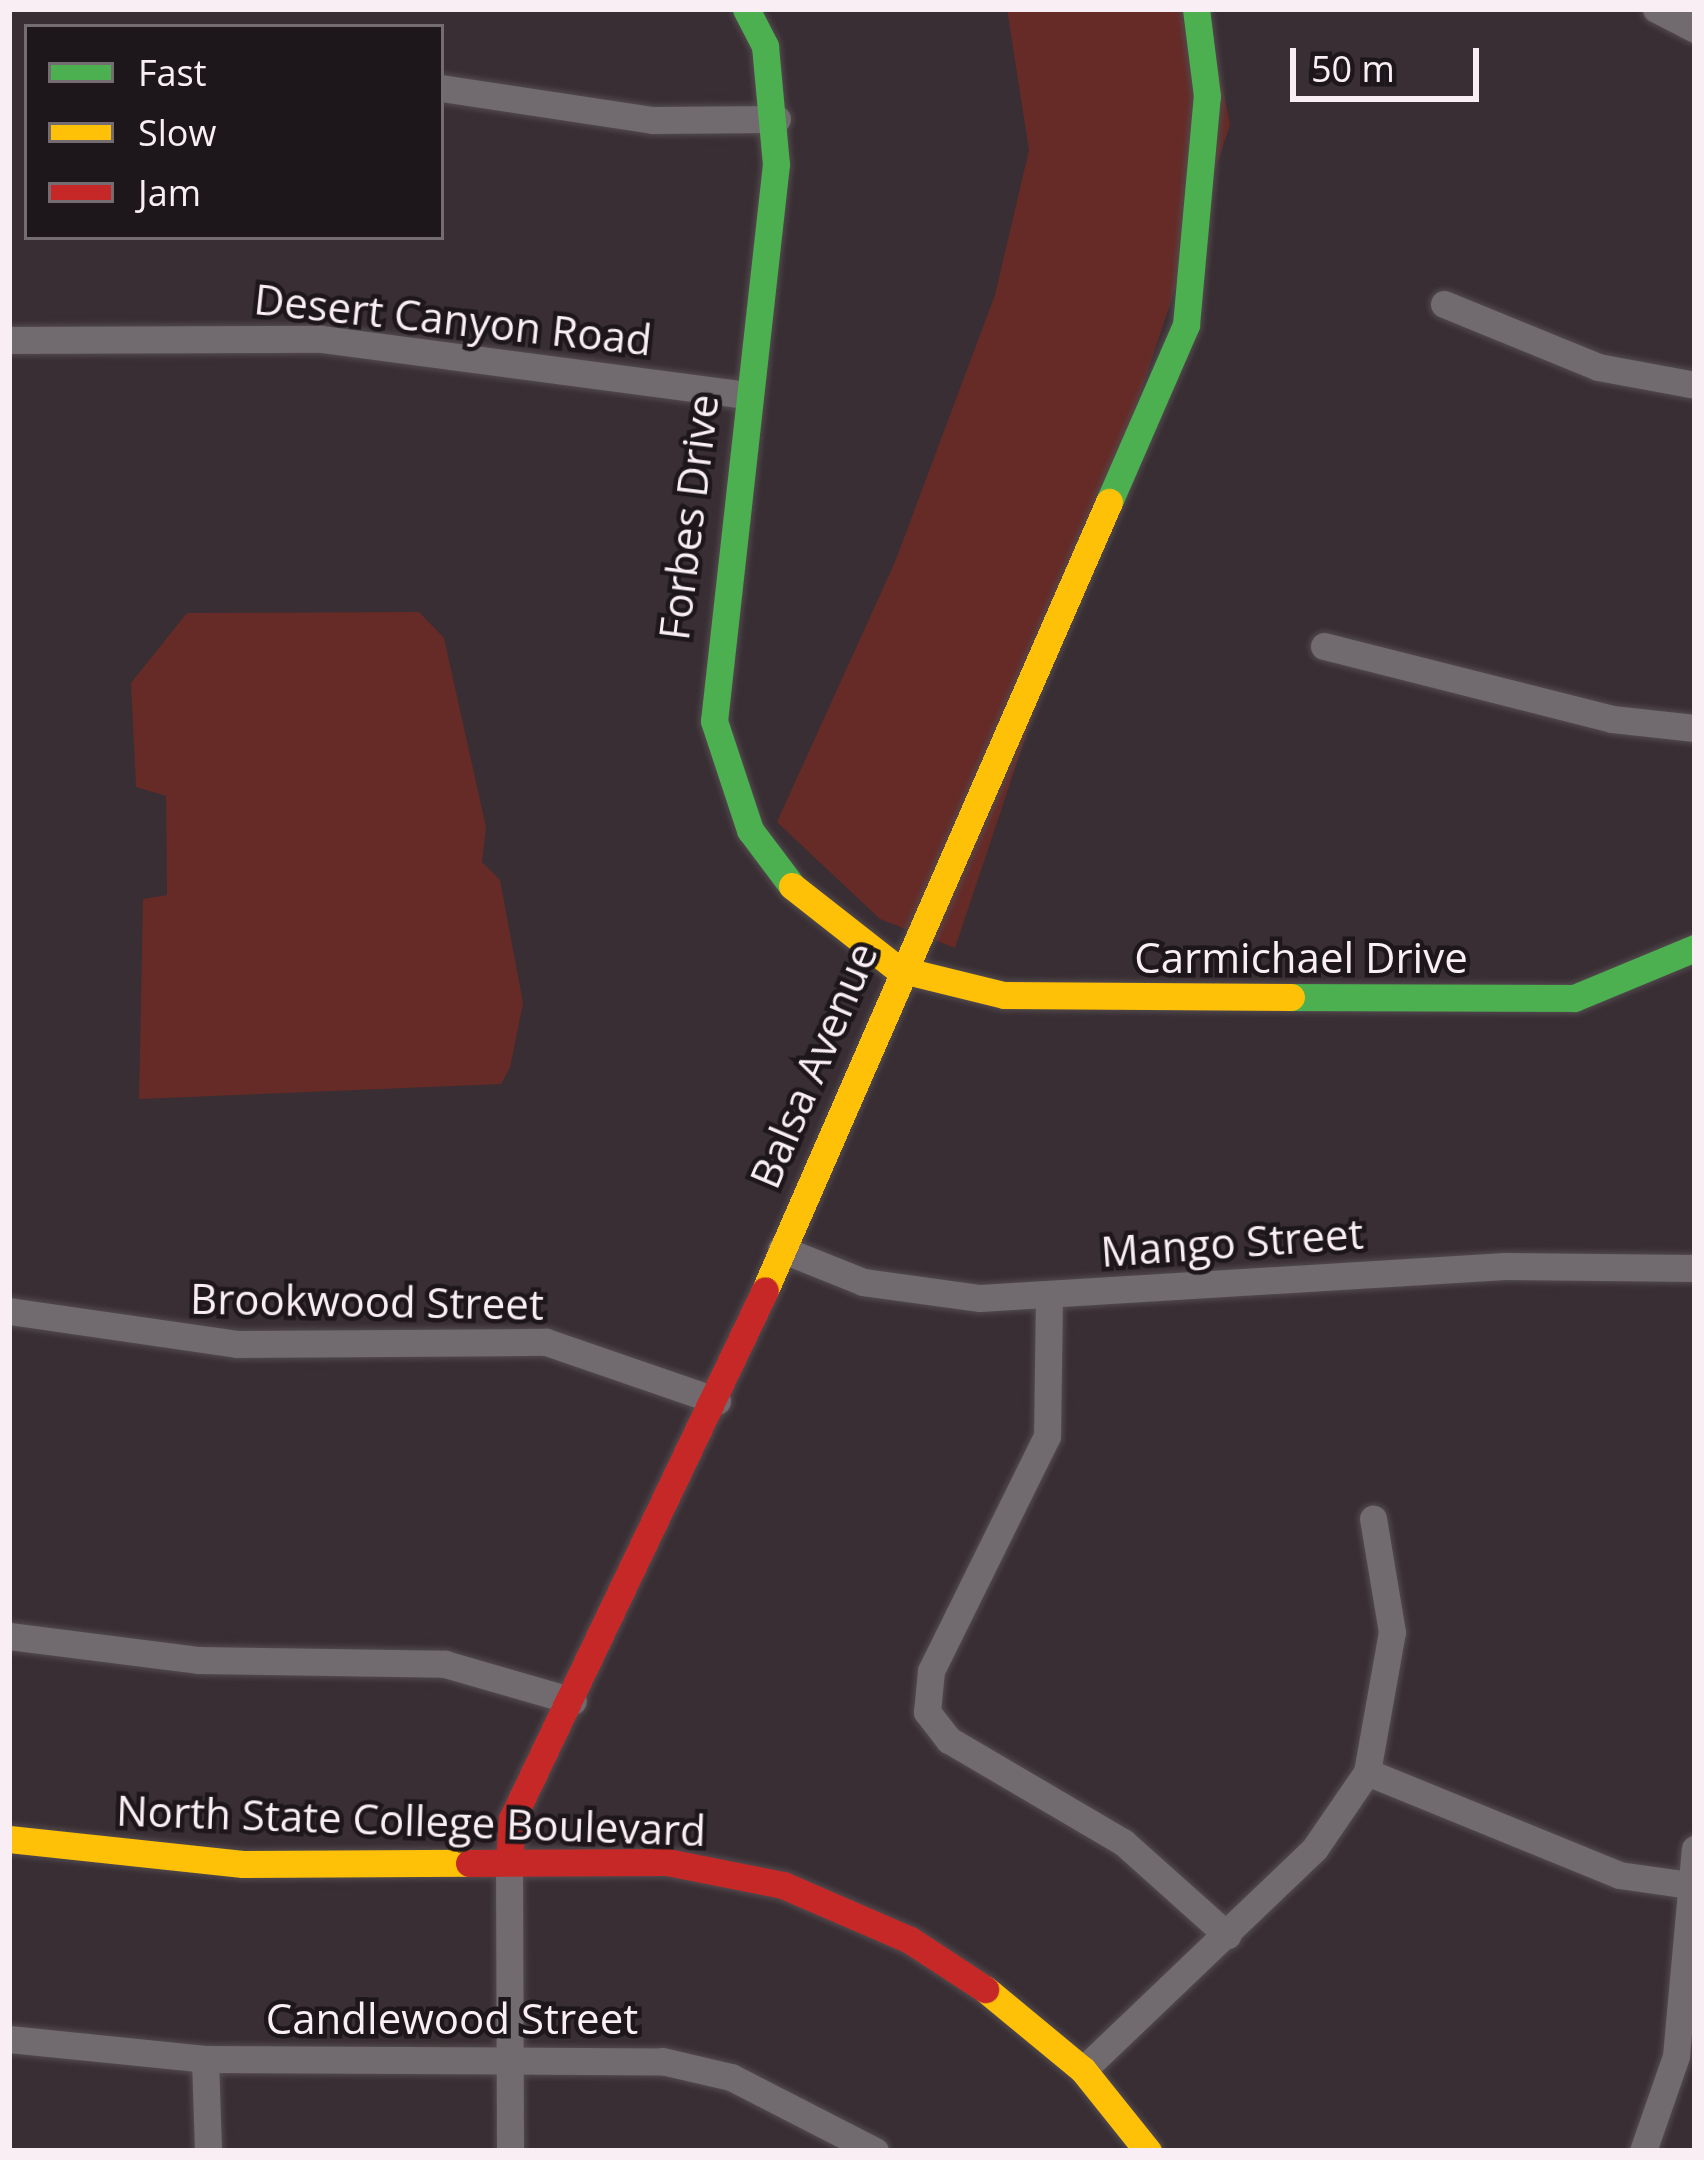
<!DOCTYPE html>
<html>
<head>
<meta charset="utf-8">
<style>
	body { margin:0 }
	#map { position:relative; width:1704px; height:2160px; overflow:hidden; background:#382e33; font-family:"Open Sans",sans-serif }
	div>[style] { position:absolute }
	.green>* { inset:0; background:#662b27 }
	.roads { filter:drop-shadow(0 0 3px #534b4f) drop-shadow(0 0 3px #534b4f) }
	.street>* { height:27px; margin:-13.5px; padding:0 13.5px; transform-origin:13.5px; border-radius:13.5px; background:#716a6e }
	.fast>* { height:27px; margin:-13.5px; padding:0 13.5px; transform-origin:13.5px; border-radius:13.5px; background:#4caf50 }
	.slow>* { height:27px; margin:-13.5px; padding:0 13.5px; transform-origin:13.5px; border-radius:13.5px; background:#ffc107 }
	.jam>* { height:27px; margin:-13.5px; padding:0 13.5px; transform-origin:13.5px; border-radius:13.5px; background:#c62828 }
	span { translate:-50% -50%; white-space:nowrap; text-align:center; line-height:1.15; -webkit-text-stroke:9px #1d161a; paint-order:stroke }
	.street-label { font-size:42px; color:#f9eef4 }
	.frame { position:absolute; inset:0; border:12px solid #f9eef4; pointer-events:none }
	.legend { position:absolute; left:24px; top:24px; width:420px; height:216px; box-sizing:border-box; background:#1d161a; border:3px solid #756c71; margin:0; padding:15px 21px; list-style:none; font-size:36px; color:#f9eef4 }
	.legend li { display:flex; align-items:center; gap:24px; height:60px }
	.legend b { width:60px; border:3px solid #756c71 }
	.scale { position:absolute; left:1290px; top:48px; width:189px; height:54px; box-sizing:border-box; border:6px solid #f9eef4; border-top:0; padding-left:15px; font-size:36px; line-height:42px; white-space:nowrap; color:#f9eef4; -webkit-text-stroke:9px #1d161a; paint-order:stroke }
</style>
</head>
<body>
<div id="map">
	<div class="green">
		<div style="clip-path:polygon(1007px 9px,1207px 9px,1230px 125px,955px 948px,880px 919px,777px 822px,895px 562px,995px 295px,1029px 150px)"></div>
		<div style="clip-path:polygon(419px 612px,444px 638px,486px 827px,482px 862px,500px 880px,523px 1003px,510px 1068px,501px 1084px,139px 1099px,143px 899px,167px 895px,166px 796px,136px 787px,131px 683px,187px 613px)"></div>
	</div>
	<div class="roads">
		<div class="street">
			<div style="left:1656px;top:9px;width:44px;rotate:27.1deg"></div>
			<div style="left:441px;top:88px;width:214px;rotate:8.6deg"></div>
			<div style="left:653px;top:120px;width:124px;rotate:-0.5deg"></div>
			<div style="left:1444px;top:304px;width:166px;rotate:22.2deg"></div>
			<div style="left:1598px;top:367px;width:99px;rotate:10.5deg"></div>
			<div style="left:9px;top:340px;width:312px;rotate:-0.2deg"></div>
			<div style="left:321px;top:339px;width:427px;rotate:7.5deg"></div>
			<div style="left:1324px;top:646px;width:297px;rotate:14.2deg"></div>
			<div style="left:1612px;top:719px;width:83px;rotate:6.2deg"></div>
			<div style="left:781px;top:1249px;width:88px;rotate:21.9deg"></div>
			<div style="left:863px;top:1282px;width:118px;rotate:7.8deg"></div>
			<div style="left:980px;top:1298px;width:526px;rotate:-3.49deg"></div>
			<div style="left:1505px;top:1266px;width:190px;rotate:0.6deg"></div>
			<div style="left:1049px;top:1296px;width:140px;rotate:90.8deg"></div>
			<div style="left:1047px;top:1436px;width:262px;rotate:116.3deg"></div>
			<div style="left:931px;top:1671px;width:41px;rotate:95.6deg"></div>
			<div style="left:927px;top:1712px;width:36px;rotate:52deg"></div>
			<div style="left:949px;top:1740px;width:202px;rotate:30.4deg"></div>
			<div style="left:1123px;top:1842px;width:140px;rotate:41.8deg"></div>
			<div style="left:9px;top:1311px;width:230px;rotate:8.2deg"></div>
			<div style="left:237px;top:1344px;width:309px;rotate:-0.4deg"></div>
			<div style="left:546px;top:1342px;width:181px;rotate:19deg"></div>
			<div style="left:9px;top:1636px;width:192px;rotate:7.2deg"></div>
			<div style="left:199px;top:1660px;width:246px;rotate:0.9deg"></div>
			<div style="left:445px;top:1664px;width:133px;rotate:16.1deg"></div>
			<div style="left:1367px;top:1772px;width:272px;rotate:22.2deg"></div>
			<div style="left:1619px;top:1875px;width:72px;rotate:8deg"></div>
			<div style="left:509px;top:1861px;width:290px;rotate:89.8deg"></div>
			<div style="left:9px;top:2039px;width:197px;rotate:5.8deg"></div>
			<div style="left:205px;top:2059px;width:457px;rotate:0.3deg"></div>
			<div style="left:662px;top:2061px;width:71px;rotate:13.1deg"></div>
			<div style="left:731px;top:2077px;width:162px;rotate:27.2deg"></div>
			<div style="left:205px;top:2059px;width:92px;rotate:88.1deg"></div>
			<div style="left:1083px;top:2070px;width:321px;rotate:-43.7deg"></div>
			<div style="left:1315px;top:1848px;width:92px;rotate:-55.6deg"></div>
			<div style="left:1367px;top:1772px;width:142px;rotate:-79.9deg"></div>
			<div style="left:1392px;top:1632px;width:115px;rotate:-99.5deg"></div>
			<div style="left:1643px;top:2151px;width:101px;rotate:-70.8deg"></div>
			<div style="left:1676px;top:2056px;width:208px;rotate:-84.8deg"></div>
		</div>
		<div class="fast">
			<div style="left:746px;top:9px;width:42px;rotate:62.8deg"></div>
			<div style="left:765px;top:46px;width:119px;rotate:84.7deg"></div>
			<div style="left:776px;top:164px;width:560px;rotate:96.35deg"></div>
			<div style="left:714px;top:721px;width:115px;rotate:71.7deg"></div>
			<div style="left:750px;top:830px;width:70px;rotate:53.1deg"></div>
			<div style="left:1109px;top:502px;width:193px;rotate:-66.5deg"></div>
			<div style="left:1186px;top:325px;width:230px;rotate:-84.8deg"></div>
			<div style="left:1207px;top:96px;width:88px;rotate:-97.2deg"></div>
			<div style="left:1291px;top:997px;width:283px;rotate:0.2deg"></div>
			<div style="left:1574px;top:998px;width:131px;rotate:-22.5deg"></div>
		</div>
		<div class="slow">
			<div style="left:792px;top:886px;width:135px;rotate:38.1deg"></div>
			<div style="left:898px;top:969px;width:109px;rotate:13.8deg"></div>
			<div style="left:1004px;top:995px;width:287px;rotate:0.4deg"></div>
			<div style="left:765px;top:1290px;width:860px;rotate:-66.42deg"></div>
			<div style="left:9px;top:1839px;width:235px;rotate:6.1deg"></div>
			<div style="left:243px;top:1864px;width:226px;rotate:-0.3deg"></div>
			<div style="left:985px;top:1989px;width:127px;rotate:39.6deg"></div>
			<div style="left:1083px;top:2070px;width:104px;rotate:51.3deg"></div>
		</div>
		<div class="jam">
			<div style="left:509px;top:1861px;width:42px;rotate:-85.9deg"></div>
			<div style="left:512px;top:1819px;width:586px;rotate:-64.44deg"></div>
			<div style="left:469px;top:1863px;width:198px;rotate:-0.3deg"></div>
			<div style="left:667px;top:1862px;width:118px;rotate:11.2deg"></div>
			<div style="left:783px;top:1885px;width:138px;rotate:23.4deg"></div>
			<div style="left:910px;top:1940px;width:90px;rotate:33.2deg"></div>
		</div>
	</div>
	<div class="street-label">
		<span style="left:453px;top:319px;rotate:6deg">Desert Canyon Road</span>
		<span style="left:688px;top:517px;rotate:-83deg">Forbes Drive</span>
		<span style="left:1301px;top:957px">Carmichael Drive</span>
		<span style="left:813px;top:1065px;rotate:-67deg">Balsa Avenue</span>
		<span style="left:1232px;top:1242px;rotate:-4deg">Mango Street</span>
		<span style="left:367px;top:1301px;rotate:1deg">Brookwood Street</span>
		<span style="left:411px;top:1820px;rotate:2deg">North State College Boulevard</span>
		<span style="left:452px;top:2018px">Candlewood Street</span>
	</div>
	<div class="frame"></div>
	<ul class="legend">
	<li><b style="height:15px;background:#4caf50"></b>Fast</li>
	<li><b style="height:15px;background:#ffc107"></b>Slow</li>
	<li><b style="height:15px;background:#c62828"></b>Jam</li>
	</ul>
	<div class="scale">50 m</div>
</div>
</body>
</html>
